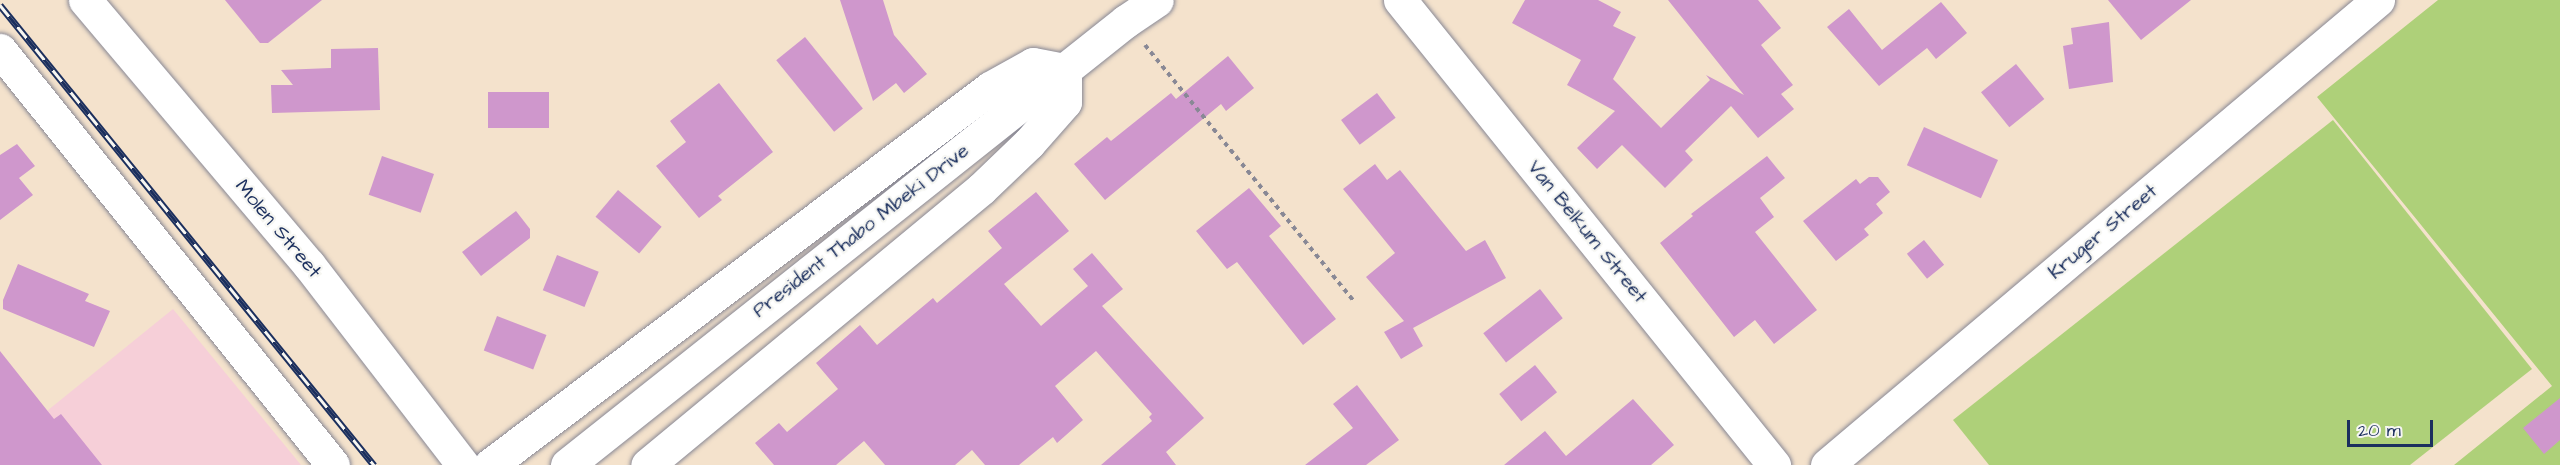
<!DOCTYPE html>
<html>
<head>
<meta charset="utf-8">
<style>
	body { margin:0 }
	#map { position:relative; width:2560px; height:465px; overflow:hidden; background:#f4e2cc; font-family:"Architects Daughter",sans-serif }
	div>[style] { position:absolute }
	.built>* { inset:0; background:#f6cfd8 }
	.green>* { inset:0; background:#aed079 }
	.building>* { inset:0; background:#cf97cc; transform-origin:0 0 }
	.path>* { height:4px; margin-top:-2px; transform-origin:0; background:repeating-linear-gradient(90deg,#888895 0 4.5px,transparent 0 9px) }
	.roads { filter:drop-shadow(0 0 2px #888895) drop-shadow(0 0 2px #888895) }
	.minor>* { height:33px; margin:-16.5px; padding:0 16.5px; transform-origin:16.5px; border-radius:16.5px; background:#fff }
	.rail>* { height:7px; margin-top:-3.5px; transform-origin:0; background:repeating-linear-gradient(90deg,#f6f6f2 0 14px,#1b2f5e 0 28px); box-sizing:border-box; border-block:2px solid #1b2f5e }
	span { translate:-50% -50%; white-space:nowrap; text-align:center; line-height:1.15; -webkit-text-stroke:4.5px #f6f6f2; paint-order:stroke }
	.street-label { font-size:20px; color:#1b2f5e }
	.scale { position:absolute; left:2347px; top:420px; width:86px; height:27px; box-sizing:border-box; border:3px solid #1b2f5e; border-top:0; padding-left:8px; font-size:18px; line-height:21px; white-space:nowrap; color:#1b2f5e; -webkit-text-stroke:4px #f6f6f2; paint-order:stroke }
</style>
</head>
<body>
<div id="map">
	<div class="built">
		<div style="clip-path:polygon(173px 309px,301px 465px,0 465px,0 449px)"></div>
	</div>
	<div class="green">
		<div style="clip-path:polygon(2438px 0,2560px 0,2560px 465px,2454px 465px,2552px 386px,2317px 97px)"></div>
		<div style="clip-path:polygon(2333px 120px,2532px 369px,2410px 465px,1989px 465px,1953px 420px)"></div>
	</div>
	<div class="building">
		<div style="clip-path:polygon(225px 0,322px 0,268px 43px,260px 43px)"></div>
		<div style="clip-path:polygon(840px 0,883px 0,894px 35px,927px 74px,904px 93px,896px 83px,873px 101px)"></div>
		<div style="clip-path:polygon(1525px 0,1598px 0,1621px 12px,1613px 26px,1636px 37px,1613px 79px,1661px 128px,1710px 80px,1706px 75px,1744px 95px,1668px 0,1758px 0,1781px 28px,1761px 45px,1793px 85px,1781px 94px,1794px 109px,1758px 138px,1731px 106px,1685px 151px,1693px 160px,1665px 188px,1622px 145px,1597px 169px,1577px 148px,1615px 111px,1567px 85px,1581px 60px,1512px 23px)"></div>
		<div style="clip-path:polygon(2108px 0,2191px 0,2141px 40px)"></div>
		<div style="clip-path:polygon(1941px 2px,1967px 33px,1936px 59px,1927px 48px,1879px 86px,1827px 27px,1849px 9px,1882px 50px)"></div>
		<div style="clip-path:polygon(2109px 22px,2113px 82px,2069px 89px,2063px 46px,2073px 44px,2071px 28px)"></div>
		<div style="left:805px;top:37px;width:92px;height:37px;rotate:51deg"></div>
		<div style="clip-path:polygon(378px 48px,380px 110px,272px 113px,271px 85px,293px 85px,281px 70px,331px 68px,331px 49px)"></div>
		<div style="clip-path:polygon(1228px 56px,1254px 88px,1226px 111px,1221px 104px,1105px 200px,1074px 164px,1107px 137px,1111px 141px,1171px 93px,1176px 99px)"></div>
		<div style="left:2016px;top:64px;width:45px;height:45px;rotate:51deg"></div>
		<div style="clip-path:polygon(719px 83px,773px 152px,718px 196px,722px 200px,699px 218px,656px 166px,686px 142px,670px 121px)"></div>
		<div style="left:488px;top:92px;width:61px;height:36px"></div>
		<div style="left:1377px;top:93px;width:31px;height:45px;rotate:53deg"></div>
		<div style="left:1924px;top:127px;width:81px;height:42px;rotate:24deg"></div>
		<div style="clip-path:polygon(17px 144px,35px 166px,19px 178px,33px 195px,0 220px,0 155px)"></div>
		<div style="left:382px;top:156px;width:55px;height:41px;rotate:19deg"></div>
		<div style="clip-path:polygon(1767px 156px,1785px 178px,1760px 198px,1774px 217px,1755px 232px,1817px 310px,1774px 344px,1755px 320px,1734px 337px,1660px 243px,1693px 216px,1691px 214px)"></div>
		<div style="clip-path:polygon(1375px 164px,1387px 180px,1400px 170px,1466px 251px,1485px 240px,1506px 278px,1413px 328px,1423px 346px,1401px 359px,1384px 332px,1404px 321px,1366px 277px,1395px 253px,1343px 189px)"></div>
		<div style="clip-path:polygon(1869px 177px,1878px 177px,1890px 192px,1876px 204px,1883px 213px,1864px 229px,1869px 235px,1836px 261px,1803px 221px,1856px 179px,1860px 184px)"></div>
		<div style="clip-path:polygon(1249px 188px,1281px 226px,1269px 236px,1336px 319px,1303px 345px,1237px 262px,1227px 269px,1196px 231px)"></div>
		<div style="left:618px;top:190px;width:57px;height:35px;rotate:40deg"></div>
		<div style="clip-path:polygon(1036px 192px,1069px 231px,1004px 284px,1041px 326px,1088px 286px,1073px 269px,1092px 253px,1123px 289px,1102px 306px,1204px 418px,1166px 452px,1176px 465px,1101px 465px,1152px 421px,1149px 417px,1152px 414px,1096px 351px,1055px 386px,1083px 420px,1057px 443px,1053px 437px,1019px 465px,985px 465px,972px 450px,955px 465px,885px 465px,864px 441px,836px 465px,774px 465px,755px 443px,779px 423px,787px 432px,838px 389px,816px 363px,860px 325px,877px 345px,933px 298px,937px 303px,1002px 248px,988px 231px)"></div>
		<div style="clip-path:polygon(516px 211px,530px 229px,530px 238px,481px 276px,462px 252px)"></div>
		<div style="left:1924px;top:240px;width:32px;height:22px;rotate:51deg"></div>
		<div style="left:557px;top:255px;width:45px;height:38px;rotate:22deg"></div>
		<div style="clip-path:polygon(18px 264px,89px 294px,85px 301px,110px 311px,94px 347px,3px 309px,3px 300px)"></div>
		<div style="left:1540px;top:289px;width:37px;height:72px;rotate:52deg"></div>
		<div style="left:497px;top:316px;width:53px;height:37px;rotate:21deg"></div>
		<div style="clip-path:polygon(0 351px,54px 419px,61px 414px,102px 465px,0 465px)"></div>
		<div style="left:1535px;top:365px;width:35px;height:46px;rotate:51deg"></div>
		<div style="clip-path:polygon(1357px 385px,1399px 440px,1366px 465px,1305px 465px,1353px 428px,1333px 404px)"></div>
		<div style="clip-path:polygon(2560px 398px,2560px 440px,2544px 454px,2523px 428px)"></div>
		<div style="clip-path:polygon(1633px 399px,1674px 445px,1651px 465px,1504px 465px,1545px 431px,1566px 456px)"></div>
	</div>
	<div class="path">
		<div style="left:1145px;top:45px;width:329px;rotate:50.8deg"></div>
	</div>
	<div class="roads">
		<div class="minor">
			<div style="left:85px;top:0;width:347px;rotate:49.8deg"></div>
			<div style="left:309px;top:265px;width:252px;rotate:52.4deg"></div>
			<div style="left:1400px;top:0;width:597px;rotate:51.19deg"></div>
			<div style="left:0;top:50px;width:532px;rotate:51.26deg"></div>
			<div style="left:490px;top:465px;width:626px;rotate:-37.02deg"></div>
			<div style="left:990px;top:88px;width:49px;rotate:-29.2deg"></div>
			<div style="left:1033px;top:64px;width:33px;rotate:11deg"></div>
			<div style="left:1065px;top:70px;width:32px;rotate:90deg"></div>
			<div style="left:1065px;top:102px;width:55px;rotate:131.3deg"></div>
			<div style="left:1029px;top:143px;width:66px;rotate:136.2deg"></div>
			<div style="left:981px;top:189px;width:433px;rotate:140.4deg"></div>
			<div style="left:567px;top:465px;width:714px;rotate:-38.46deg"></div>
			<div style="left:1126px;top:21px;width:37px;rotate:-34deg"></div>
			<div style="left:1827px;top:465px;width:721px;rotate:-40.16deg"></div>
		</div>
	</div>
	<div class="rail">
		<div style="left:0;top:5px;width:593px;rotate:50.89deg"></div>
	</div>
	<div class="street-label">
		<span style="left:278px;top:229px;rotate:50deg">Molen Street</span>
		<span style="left:861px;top:231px;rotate:-38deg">President Thabo Mbeki Drive</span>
		<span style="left:1587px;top:232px;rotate:51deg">Van Belkum Street</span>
		<span style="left:2103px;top:232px;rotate:-40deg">Kruger Street</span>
	</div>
	<div class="scale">20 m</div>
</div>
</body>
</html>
